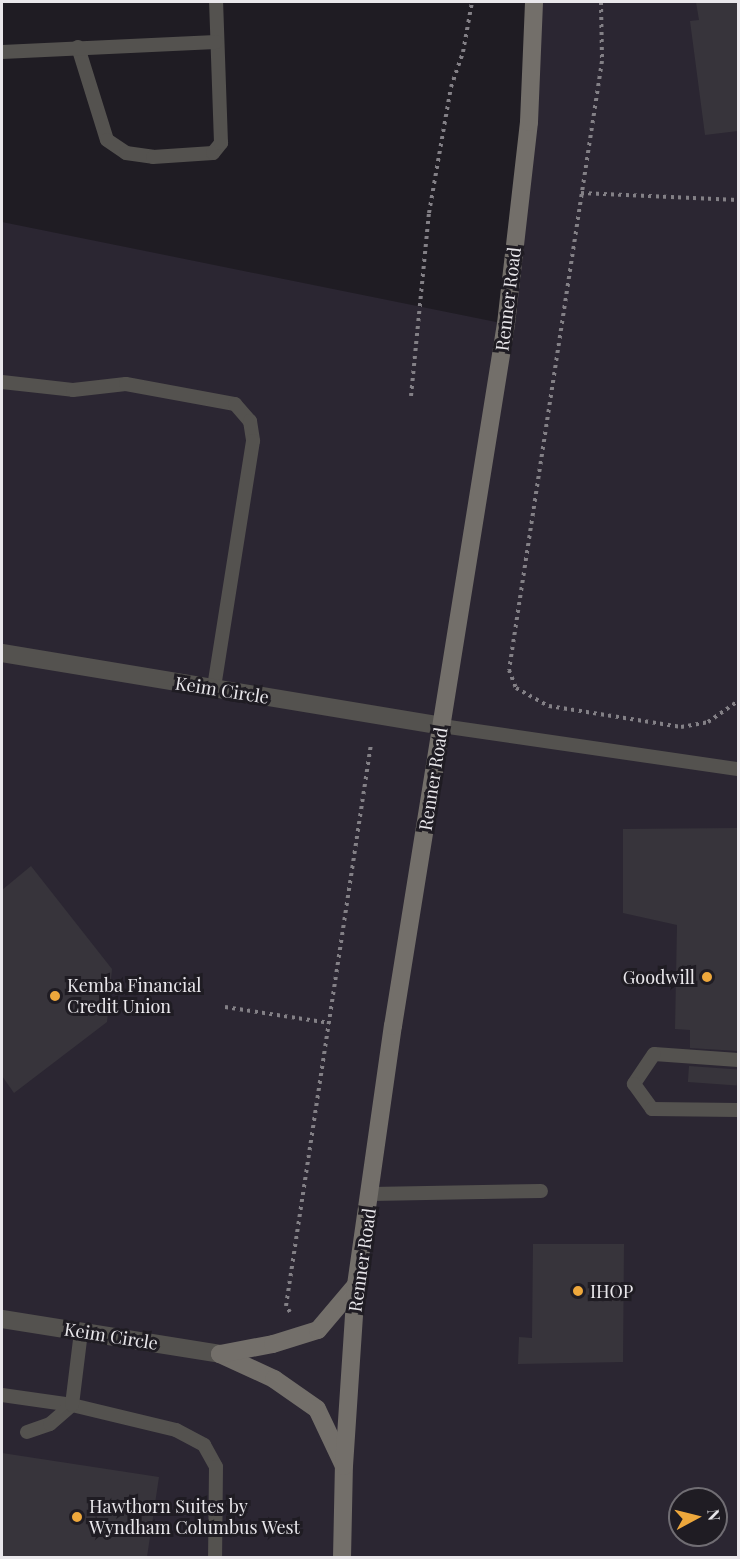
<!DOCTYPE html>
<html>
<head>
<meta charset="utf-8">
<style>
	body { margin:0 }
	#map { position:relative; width:740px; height:1559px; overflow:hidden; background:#1f1c23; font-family:"Playfair Display",serif }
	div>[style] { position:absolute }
	.built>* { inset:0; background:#2b2632 }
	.building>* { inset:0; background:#37343b; transform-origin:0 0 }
	.path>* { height:4px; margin-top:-2px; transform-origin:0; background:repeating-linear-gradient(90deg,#838086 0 3px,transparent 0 7.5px) }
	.lane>* { height:14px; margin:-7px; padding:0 7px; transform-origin:7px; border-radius:7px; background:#54524f }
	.street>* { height:18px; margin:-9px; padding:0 9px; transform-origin:9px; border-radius:9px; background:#54524f }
	.secondary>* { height:18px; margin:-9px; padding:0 9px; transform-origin:9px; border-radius:9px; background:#736f6a }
	.dots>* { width:16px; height:16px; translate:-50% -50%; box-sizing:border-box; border:3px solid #1f1c23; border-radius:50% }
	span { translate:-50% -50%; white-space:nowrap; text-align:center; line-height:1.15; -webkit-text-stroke:6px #1f1c23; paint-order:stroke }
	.street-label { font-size:18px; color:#e9e7eb }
	.poi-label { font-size:18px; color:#e9e7eb }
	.right { translate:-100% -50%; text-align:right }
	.left { translate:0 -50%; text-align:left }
	.frame { position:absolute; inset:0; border:3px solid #e9e7eb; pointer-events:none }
	.north { position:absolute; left:668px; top:1487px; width:60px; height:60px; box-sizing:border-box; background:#1f1c23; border:2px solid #706d73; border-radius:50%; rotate:83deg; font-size:16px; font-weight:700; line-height:24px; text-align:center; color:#e9e7eb }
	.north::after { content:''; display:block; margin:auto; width:21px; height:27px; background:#eea83c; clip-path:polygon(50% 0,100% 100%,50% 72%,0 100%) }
</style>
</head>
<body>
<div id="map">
	<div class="built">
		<div style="clip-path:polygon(evenodd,534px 2px,738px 2px,738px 1557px,2px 1557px,2px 222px,506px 324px,534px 2px,680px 1499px,716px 1499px,716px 1535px,680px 1535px,680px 1499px)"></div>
	</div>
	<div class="building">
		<div style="clip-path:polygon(696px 2px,738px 2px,738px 131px,705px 135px,690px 21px,699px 20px)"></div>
		<div style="clip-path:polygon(738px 828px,738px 1051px,690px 1048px,690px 1030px,675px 1029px,677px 925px,623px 913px,623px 829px)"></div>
		<div style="clip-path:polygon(31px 866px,112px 969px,107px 1022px,14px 1093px,2px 1076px,2px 890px)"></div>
		<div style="left:689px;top:1066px;width:49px;height:16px;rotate:4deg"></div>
		<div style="clip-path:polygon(533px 1244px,624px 1244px,623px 1362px,518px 1364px,519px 1337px,532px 1338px)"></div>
		<div style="clip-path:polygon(2px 1453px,159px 1477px,147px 1557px,2px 1557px)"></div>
	</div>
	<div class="path">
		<div style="left:601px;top:2px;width:59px;rotate:89deg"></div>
		<div style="left:602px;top:61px;width:616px;rotate:98.68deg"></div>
		<div style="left:509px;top:670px;width:19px;rotate:69deg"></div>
		<div style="left:516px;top:688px;width:38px;rotate:29deg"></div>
		<div style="left:549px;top:706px;width:134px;rotate:9deg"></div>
		<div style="left:681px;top:727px;width:27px;rotate:-10deg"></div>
		<div style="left:708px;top:722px;width:37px;rotate:-35deg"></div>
		<div style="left:581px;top:193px;width:157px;rotate:2.6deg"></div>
		<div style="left:411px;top:396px;width:184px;rotate:-84.4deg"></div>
		<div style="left:429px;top:213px;width:128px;rotate:-80.1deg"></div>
		<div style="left:451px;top:87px;width:37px;rotate:-71deg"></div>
		<div style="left:463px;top:52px;width:51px;rotate:-79.8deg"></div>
		<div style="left:225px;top:1007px;width:106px;rotate:8.7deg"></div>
		<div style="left:290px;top:1312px;width:7px;rotate:-124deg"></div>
		<div style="left:286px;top:1306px;width:568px;rotate:-81.4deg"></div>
	</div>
	<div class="lane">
		<div style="left:78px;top:47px;width:97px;rotate:72.7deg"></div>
		<div style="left:107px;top:140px;width:23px;rotate:34deg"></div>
		<div style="left:126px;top:153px;width:27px;rotate:8deg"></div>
		<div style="left:153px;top:157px;width:60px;rotate:-3.8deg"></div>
		<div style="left:213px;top:153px;width:13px;rotate:-51deg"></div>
		<div style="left:221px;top:143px;width:141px;rotate:-92deg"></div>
		<div style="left:2px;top:52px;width:214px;rotate:-2.7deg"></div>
		<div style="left:2px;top:382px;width:71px;rotate:6.4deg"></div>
		<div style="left:73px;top:390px;width:53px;rotate:-6.5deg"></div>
		<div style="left:126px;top:384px;width:111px;rotate:10.4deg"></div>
		<div style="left:235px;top:404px;width:23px;rotate:49deg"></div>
		<div style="left:250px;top:421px;width:20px;rotate:81deg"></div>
		<div style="left:253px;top:441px;width:250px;rotate:99deg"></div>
		<div style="left:442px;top:726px;width:299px;rotate:8.3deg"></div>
		<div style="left:738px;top:1060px;width:84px;rotate:-175.9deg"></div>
		<div style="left:654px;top:1054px;width:36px;rotate:124deg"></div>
		<div style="left:634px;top:1084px;width:31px;rotate:54deg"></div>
		<div style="left:652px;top:1109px;width:86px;rotate:0.7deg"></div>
		<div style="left:371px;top:1194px;width:170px;rotate:-1deg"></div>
		<div style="left:2px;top:1395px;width:71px;rotate:8.1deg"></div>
		<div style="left:72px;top:1405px;width:107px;rotate:13.5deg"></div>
		<div style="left:176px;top:1430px;width:32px;rotate:28deg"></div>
		<div style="left:204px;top:1445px;width:25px;rotate:61deg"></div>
		<div style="left:216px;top:1467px;width:91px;rotate:90.6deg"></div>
		<div style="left:27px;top:1432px;width:24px;rotate:-19deg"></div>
		<div style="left:50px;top:1424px;width:29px;rotate:-41deg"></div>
		<div style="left:72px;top:1405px;width:74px;rotate:-83deg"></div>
	</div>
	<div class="street">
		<div style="left:2px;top:653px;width:446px;rotate:9.4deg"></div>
		<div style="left:2px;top:1319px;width:221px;rotate:9.1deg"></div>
	</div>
	<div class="secondary">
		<div style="left:220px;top:1354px;width:60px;rotate:24.8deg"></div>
		<div style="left:274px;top:1379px;width:52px;rotate:34.9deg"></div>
		<div style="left:317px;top:1409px;width:61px;rotate:64.7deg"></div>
		<div style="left:220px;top:1354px;width:54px;rotate:-10.7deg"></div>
		<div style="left:273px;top:1344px;width:47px;rotate:-17.3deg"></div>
		<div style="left:318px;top:1330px;width:59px;rotate:-49.8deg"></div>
		<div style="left:342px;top:1558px;width:92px;rotate:-88.8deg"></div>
		<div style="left:344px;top:1466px;width:181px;rotate:-86.2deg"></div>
		<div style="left:356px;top:1285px;width:262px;rotate:-81.9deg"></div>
		<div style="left:393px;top:1026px;width:711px;rotate:-80.86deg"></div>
		<div style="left:506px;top:324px;width:203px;rotate:-83.5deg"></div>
		<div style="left:529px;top:122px;width:120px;rotate:-87.6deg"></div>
	</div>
	<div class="dots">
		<div style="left:707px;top:977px;background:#eea83c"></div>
		<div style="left:55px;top:996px;background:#eea83c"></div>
		<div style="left:578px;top:1291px;background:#eea83c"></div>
		<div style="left:77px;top:1517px;background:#eea83c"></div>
	</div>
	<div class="street-label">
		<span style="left:508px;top:299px;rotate:-83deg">Renner Road</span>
		<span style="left:222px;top:690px;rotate:9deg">Keim Circle</span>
		<span style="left:433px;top:779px;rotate:-81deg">Renner Road</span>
		<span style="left:362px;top:1260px;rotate:-82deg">Renner Road</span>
		<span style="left:111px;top:1336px;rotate:9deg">Keim Circle</span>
	</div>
	<div class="poi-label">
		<span class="right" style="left:695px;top:977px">Goodwill</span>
		<span class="left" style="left:67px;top:996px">Kemba Financial<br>Credit Union</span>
		<span class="left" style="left:590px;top:1291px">IHOP</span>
		<span class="left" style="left:89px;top:1517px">Hawthorn Suites by<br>Wyndham Columbus West</span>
	</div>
	<div class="frame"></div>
	<div class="north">N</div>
</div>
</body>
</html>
